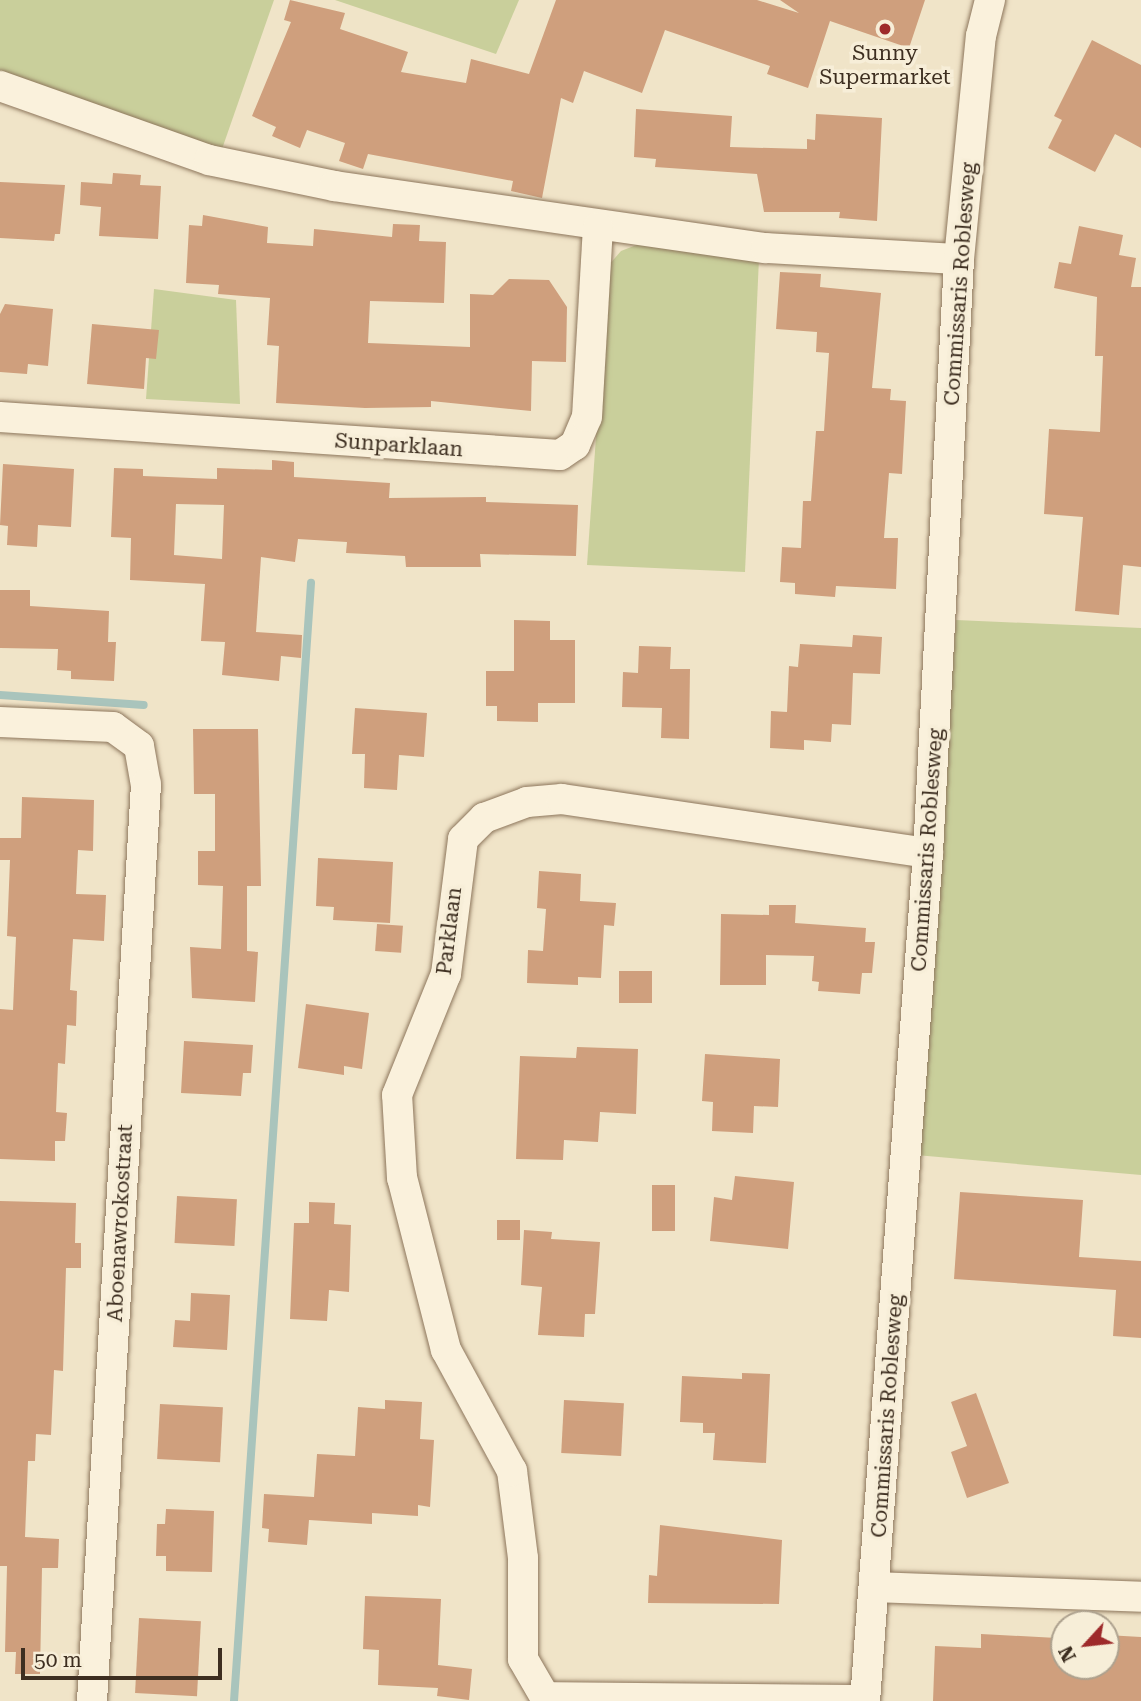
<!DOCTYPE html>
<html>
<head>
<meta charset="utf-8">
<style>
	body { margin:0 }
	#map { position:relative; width:1141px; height:1701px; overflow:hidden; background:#f0e4c8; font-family:"Roboto Serif",serif }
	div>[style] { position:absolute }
	.green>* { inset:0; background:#c9cf9b }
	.stream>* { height:8px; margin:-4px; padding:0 4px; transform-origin:4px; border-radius:4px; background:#a9c4bc }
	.building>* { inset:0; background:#cf9f7d; transform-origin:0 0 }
	.roads { filter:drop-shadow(0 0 2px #8d765c) drop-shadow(0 0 2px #8d765c) }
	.minor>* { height:30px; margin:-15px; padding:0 15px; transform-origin:15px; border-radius:15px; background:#faf1dc }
	.dots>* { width:19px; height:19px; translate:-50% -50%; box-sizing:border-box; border:4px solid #f7eed8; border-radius:50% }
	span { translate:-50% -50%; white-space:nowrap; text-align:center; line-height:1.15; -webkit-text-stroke:7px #f7eed8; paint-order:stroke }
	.poi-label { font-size:21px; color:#3d2e20 }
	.street-label { font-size:21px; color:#3d2e20 }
	.north { position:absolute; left:1050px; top:1610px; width:70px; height:70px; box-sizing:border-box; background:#f7eed8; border:2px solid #ada18e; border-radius:50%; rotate:243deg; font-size:19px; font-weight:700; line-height:28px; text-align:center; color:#3d2e20 }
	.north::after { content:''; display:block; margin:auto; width:24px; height:32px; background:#9e2a2b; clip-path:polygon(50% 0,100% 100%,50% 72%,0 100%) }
	.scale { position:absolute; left:21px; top:1648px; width:201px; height:32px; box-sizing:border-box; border:4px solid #3d2e20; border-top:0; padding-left:9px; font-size:21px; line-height:24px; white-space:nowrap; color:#3d2e20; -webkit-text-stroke:5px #f7eed8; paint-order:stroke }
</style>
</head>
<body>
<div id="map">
	<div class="green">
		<div style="clip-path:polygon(0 0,274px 0,222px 149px,0 77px)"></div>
		<div style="clip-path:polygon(335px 0,519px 0,496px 54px)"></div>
		<div style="clip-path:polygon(639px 244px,759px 258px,745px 572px,587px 565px,608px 266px,621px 251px)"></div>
		<div style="clip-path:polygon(154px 289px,236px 300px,240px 404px,146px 399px)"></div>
		<div style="clip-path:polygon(956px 620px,1141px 628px,1141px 1175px,916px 1155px)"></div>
	</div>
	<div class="stream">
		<div style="left:0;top:695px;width:144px;rotate:4deg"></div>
		<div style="left:234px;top:1701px;width:1121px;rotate:-86.06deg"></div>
	</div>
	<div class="building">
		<div style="clip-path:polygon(290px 0,345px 13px,340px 29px,408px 52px,401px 72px,466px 83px,471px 59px,529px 74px,556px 0,757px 0,799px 13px,780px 0,925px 0,909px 48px,830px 21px,808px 88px,767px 74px,770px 66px,665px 30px,642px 93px,584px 71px,573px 103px,561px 98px,542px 198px,511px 191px,513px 181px,368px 154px,363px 169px,339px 161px,345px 143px,307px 130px,300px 148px,272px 136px,276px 127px,252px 116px,291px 22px,284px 20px)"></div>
		<div style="clip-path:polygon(1092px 40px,1141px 65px,1141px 148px,1115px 134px,1095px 172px,1048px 148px,1062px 120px,1054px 116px)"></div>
		<div style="clip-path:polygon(636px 109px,732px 116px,730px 147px,807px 149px,807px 139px,815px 140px,816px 114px,882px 118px,877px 221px,839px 218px,840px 212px,764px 212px,757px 174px,655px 167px,656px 159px,634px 157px)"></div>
		<div style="clip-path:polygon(113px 173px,141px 175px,140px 185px,161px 186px,158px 239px,99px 236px,101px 207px,80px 205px,81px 182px,112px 184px)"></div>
		<div style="clip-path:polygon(0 182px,65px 185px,60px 234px,55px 234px,54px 241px,0 238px)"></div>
		<div style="clip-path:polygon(203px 215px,268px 227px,267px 243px,313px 246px,314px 229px,392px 237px,393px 224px,420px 225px,419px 241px,446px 242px,444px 303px,370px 301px,368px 343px,470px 347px,470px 294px,493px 295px,509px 279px,549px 280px,567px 307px,566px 362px,532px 361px,531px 411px,431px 401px,431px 407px,365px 408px,276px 403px,279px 346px,267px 345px,270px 298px,218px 294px,219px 285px,186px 283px,189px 225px,202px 226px)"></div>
		<div style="clip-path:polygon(1079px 226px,1123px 235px,1119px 255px,1136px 258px,1131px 287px,1141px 287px,1141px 567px,1123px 565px,1119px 615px,1075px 611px,1083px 517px,1044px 514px,1049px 429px,1100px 432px,1103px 356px,1095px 356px,1097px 297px,1054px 288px,1059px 262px,1071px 264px)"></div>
		<div style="clip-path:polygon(780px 272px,821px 274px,820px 287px,881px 293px,872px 388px,891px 389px,890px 400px,906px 401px,902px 474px,889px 473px,884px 538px,898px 538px,896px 589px,836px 586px,835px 597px,795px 594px,795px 583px,780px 582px,782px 547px,801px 548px,803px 501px,811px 501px,816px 431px,824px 431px,829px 353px,816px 352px,817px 332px,776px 329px)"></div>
		<div style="clip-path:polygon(5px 304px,53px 309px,48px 366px,28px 364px,27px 374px,0 372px,0 314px)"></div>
		<div style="clip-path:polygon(92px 324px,159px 330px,156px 359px,146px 358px,144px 389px,87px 384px)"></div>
		<div style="clip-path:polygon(evenodd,272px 460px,294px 462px,294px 477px,390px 483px,389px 498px,486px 497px,486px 502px,578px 505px,576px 556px,480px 554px,481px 567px,406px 567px,405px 556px,346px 553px,347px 542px,298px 539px,295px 562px,261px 557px,256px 632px,302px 635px,301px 658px,281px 656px,279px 681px,222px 675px,225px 642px,201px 641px,205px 584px,130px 580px,131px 538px,111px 537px,114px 468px,143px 469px,143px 476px,217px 479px,217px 468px,272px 470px,272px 460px,176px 504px,224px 505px,222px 559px,174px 555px,176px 504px)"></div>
		<div style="clip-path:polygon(3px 464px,74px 469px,71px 527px,38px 525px,37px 547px,7px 545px,8px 526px,0 525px)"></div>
		<div style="clip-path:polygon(0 590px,30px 590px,30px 606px,109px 611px,108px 642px,116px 642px,114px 681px,71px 679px,71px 671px,57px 670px,58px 649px,0 648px)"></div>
		<div style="clip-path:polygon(514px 620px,550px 621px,550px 640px,575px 640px,575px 703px,538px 703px,538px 722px,497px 721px,497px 706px,486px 706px,486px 671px,514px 671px)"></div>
		<div style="clip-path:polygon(853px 635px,882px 637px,880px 674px,853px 673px,851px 725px,832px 724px,831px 742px,804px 740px,804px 750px,770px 748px,771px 711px,787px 712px,789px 666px,798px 667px,800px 644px,852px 647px)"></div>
		<div style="clip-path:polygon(639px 646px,671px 647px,670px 669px,690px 669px,689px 739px,661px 738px,662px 708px,622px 707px,623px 672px,638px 673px)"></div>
		<div style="clip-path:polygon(355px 708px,427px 713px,424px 757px,399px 755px,397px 790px,364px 788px,365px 754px,352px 754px)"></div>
		<div style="clip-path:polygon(193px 729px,258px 729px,261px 886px,247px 886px,247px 951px,258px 952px,255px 1002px,192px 998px,190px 947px,221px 949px,223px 886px,198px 885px,198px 851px,215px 851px,215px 794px,194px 794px)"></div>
		<div style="clip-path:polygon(22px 797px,94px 800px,93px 851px,78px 850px,76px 894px,106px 895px,104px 941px,73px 939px,70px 990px,77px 991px,76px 1026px,67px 1025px,65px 1064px,58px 1063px,56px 1112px,67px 1113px,65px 1141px,55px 1141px,55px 1161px,0 1159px,0 1009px,13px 1010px,16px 937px,7px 936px,10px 860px,0 860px,0 838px,21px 838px)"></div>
		<div style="clip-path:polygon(318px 858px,393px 862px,390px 923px,333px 920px,334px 907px,316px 906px)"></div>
		<div style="clip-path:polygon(539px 871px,581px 874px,580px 901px,616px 903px,614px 926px,604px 925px,601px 978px,578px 977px,578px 985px,527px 983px,528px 950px,543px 951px,546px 909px,537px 908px)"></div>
		<div style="clip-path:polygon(769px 905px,796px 905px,795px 923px,866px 928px,865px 942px,875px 942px,872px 973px,862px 973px,860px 994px,818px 991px,819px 982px,812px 981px,814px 956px,766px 955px,766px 985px,720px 985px,721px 914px,769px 915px)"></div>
		<div style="left:377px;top:924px;width:26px;height:27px;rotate:4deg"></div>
		<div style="left:652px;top:971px;width:32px;height:33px;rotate:90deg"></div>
		<div style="clip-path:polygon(306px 1004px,369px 1013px,362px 1069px,344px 1066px,344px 1075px,298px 1068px)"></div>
		<div style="clip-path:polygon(184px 1041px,253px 1045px,251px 1073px,243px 1073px,241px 1096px,181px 1093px)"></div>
		<div style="clip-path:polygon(577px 1047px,638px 1049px,636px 1114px,600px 1112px,598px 1142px,564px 1140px,563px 1160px,516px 1159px,520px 1056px,576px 1058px)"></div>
		<div style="clip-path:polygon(705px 1054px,780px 1059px,778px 1107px,754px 1106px,753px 1133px,712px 1131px,713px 1102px,702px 1101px)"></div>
		<div style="clip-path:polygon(735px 1176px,794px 1182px,788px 1249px,710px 1241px,714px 1197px,732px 1200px)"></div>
		<div style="left:652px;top:1185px;width:23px;height:46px"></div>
		<div style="clip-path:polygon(960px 1192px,1083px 1200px,1079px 1257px,1141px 1261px,1141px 1338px,1113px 1336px,1116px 1290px,954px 1279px)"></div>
		<div style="left:177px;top:1196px;width:60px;height:47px;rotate:3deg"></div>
		<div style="clip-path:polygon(0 1201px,76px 1203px,75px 1243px,81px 1243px,81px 1268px,66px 1268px,63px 1371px,54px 1370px,51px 1435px,36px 1434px,35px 1461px,28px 1461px,25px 1537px,59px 1539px,58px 1568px,42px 1568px,40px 1674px,15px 1674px,16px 1652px,5px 1652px,7px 1566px,0 1566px)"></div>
		<div style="clip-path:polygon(309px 1202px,335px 1203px,334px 1224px,351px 1225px,349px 1292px,329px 1290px,327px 1321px,290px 1319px,294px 1223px,309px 1223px)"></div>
		<div style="left:497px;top:1220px;width:23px;height:20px"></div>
		<div style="clip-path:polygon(524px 1230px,552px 1232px,551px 1239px,600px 1242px,595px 1314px,585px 1314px,584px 1337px,538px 1335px,542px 1287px,521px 1285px)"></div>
		<div style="clip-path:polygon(191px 1293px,230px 1295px,227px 1350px,173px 1347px,175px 1320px,190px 1321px)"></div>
		<div style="clip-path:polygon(742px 1373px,770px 1374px,766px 1463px,713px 1460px,715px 1433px,703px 1433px,703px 1423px,680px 1422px,682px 1376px,742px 1379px)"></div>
		<div style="clip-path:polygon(976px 1393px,1009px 1483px,967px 1498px,951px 1452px,967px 1446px,951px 1402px)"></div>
		<div style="clip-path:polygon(385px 1400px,422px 1402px,420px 1439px,434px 1440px,430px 1507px,418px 1505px,418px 1516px,372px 1513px,372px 1524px,309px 1520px,307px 1545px,268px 1542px,269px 1529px,262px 1528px,264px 1494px,314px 1497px,317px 1454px,355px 1456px,358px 1407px,385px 1409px)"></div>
		<div style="left:564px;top:1400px;width:60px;height:53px;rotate:3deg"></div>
		<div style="left:160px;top:1404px;width:63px;height:55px;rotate:3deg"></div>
		<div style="clip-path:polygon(166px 1509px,214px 1511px,212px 1572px,166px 1571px,166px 1556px,156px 1556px,157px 1524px,165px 1524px)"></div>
		<div style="clip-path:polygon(660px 1525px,782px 1540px,779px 1604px,648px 1603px,649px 1575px,657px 1576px)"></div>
		<div style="clip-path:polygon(365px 1596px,441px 1599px,438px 1665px,472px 1669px,469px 1700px,437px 1696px,438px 1688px,378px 1685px,379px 1650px,363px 1649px)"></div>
		<div style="left:139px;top:1618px;width:62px;height:75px;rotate:3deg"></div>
		<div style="clip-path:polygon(981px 1634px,1057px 1638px,1064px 1666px,1106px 1666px,1106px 1635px,1141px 1637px,1141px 1701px,933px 1701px,935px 1646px,981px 1648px)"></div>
	</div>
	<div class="roads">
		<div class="minor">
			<div style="left:0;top:86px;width:222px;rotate:19.5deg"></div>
			<div style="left:209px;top:160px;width:128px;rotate:11.7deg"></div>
			<div style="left:334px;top:186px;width:436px;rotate:8.2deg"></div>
			<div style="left:766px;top:248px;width:193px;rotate:3.3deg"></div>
			<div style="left:0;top:417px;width:561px;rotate:3.88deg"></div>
			<div style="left:560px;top:455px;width:18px;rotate:-34deg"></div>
			<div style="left:575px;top:445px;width:30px;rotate:-67deg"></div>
			<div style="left:587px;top:417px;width:190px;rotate:-86.7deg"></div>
			<div style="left:0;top:722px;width:113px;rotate:2.5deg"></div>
			<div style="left:113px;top:727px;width:32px;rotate:36deg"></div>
			<div style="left:139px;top:746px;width:39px;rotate:80deg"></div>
			<div style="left:146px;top:784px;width:919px;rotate:93.37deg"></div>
			<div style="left:874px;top:1587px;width:267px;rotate:2.1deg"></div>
			<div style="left:865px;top:1700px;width:320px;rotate:-179.5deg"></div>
			<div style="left:545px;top:1697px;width:44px;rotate:-120.1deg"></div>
			<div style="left:523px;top:1659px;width:101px;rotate:-90deg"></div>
			<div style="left:523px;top:1558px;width:88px;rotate:-97.2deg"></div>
			<div style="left:512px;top:1471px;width:138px;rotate:-118.6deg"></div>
			<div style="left:446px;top:1350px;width:178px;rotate:-104.3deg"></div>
			<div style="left:402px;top:1178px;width:83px;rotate:-93.4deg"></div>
			<div style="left:397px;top:1095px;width:131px;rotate:-68deg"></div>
			<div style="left:446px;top:974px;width:136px;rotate:-82.8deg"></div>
			<div style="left:463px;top:839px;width:30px;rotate:-45deg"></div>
			<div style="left:484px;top:818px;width:46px;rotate:-20.4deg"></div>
			<div style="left:527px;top:802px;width:35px;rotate:-5deg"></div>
			<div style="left:562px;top:799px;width:370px;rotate:8.4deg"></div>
			<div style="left:865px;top:1701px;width:850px;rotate:-85.75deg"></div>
			<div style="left:928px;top:853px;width:595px;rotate:-87.01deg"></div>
			<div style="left:959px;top:259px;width:224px;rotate:-84.4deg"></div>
			<div style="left:981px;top:36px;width:37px;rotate:-76deg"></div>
		</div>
	</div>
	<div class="dots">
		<div style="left:885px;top:29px;background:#9e2a2b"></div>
	</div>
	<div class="poi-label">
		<span style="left:885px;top:65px">Sunny<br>Supermarket</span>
	</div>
	<div class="street-label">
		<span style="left:960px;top:284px;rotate:-86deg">Commissaris Roblesweg</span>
		<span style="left:399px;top:445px;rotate:4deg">Sunparklaan</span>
		<span style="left:927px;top:850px;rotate:-86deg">Commissaris Roblesweg</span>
		<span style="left:449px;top:931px;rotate:-83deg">Parklaan</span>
		<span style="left:120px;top:1223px;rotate:-87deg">Aboenawrokostraat</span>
		<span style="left:887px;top:1416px;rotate:-86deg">Commissaris Roblesweg</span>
	</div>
	<div class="north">N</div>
	<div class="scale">50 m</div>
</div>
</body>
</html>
